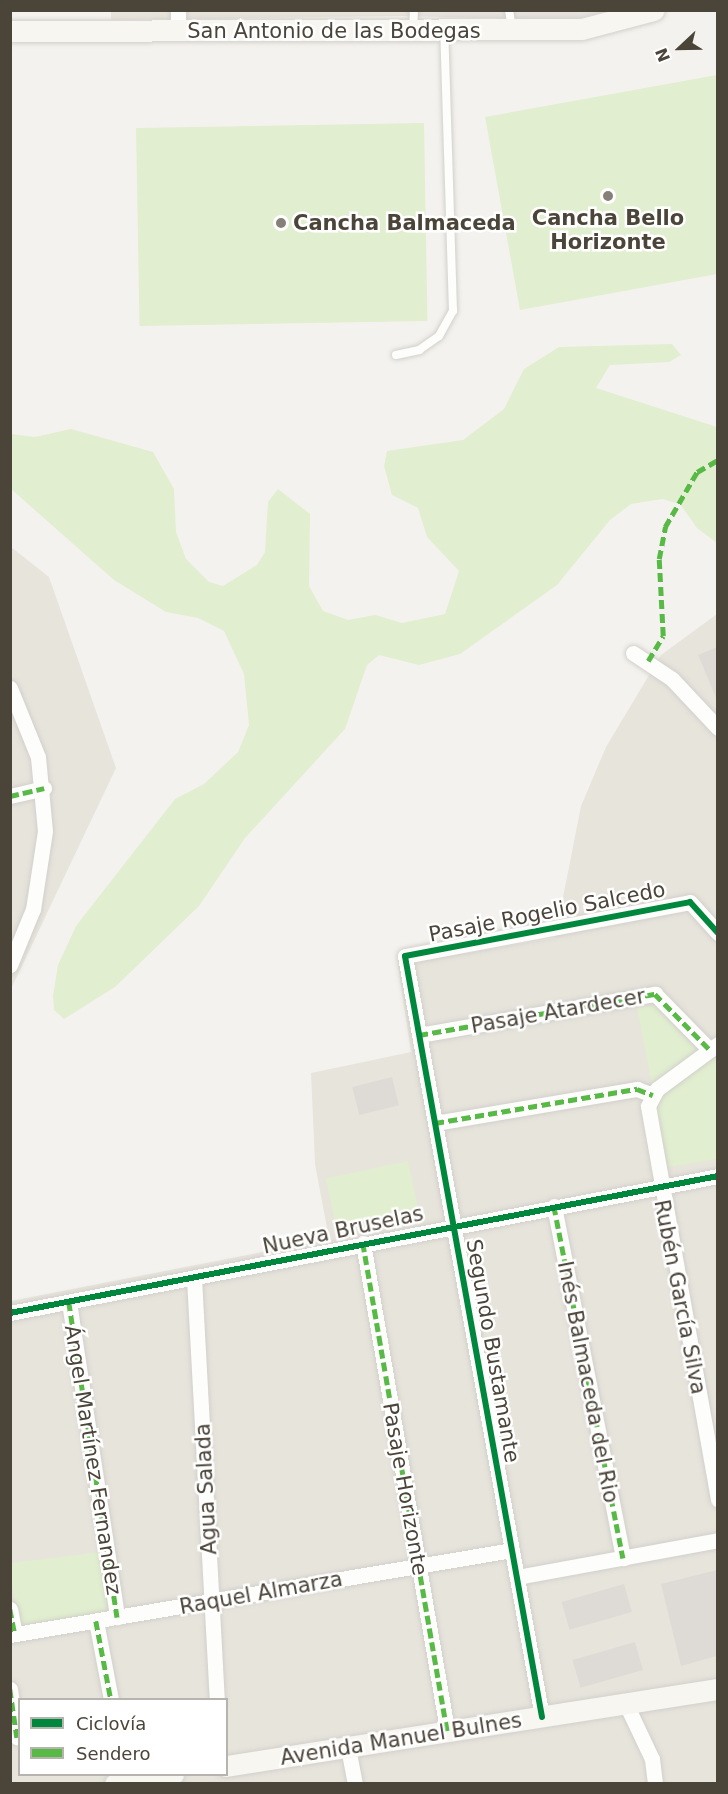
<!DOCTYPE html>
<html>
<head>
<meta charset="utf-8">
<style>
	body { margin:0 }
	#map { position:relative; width:728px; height:1794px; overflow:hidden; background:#f4f2ee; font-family:"DejaVu Sans",sans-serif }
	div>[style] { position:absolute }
	.residential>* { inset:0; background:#e7e4dc }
	.industrial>* { inset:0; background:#e6e2de }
	.green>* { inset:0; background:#e1eecf; transform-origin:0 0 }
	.building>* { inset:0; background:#dedbd6; transform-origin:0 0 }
	.roads { filter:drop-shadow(0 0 2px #d2d0cb) drop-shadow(0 0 2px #d2d0cb) }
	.lane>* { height:8px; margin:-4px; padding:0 4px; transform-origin:4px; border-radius:4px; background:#fdfdfc }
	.street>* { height:15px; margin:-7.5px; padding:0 7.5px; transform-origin:7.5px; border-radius:7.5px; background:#fdfdfc }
	.secondary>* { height:21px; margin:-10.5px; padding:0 10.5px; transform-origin:10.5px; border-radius:10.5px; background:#f7f6f1 }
	.quiet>* { height:4.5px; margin-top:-2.25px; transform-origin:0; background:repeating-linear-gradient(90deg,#58b947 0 9px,transparent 0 13.5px) }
	.cycleway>* { height:6px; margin:-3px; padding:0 3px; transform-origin:3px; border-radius:3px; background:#00873e }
	.dots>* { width:16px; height:16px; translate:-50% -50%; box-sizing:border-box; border:3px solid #fff; border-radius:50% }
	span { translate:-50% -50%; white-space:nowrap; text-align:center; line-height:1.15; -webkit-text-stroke:5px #fff; paint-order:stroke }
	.street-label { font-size:21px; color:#4b4439 }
	.poi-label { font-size:21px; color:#4b4439; font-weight:700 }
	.left { translate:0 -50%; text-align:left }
	.frame { position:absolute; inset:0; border:12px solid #4b4439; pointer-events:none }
	.legend { position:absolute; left:18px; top:1698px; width:210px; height:78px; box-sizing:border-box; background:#fff; border:2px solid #b7b4b0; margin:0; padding:8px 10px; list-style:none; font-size:18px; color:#4b4439 }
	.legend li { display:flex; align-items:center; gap:12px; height:30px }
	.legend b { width:30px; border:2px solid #b7b4b0 }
	.north { position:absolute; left:650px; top:18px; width:60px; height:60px; -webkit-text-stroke:4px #fff; paint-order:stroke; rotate:248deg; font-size:16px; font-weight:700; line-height:24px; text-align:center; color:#4b4439 }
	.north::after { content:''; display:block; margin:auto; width:21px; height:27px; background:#4b4439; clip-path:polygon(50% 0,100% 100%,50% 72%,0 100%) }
</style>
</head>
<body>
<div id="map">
	<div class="residential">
		<div style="clip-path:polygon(111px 10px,402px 11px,402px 16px,111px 20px)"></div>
		<div style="clip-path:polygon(11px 547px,49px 577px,116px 768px,11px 989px)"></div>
		<div style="clip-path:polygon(evenodd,717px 614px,717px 1783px,11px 1784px,11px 1301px,329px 1239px,315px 1164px,311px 1073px,411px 1052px,398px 965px,555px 938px,581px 806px,606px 747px,661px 655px,717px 614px,20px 1700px,226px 1700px,226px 1774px,20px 1774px,20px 1700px)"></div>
	</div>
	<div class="industrial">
		<div style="clip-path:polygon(402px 10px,608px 11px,572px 20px,402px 16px)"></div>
	</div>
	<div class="green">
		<div style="clip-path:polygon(717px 75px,717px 274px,520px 310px,485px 117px)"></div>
		<div style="left:424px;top:123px;width:198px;height:288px;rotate:89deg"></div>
		<div style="clip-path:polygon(672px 344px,681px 355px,669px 362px,610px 365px,596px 388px,717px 427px,717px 543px,697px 528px,680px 504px,662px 499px,631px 504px,610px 520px,557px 585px,460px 654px,419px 665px,379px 655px,367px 665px,345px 729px,245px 838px,199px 906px,115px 987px,64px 1019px,54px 1010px,53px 996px,58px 965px,76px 926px,175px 799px,204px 784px,238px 752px,249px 725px,244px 674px,224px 631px,198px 618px,166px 612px,114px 580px,11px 489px,11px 434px,35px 437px,71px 429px,153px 452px,174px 489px,176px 532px,186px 559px,209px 582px,223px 586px,257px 565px,265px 552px,268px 502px,278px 489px,310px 514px,309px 586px,323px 611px,348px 620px,375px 615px,402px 623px,445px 614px,459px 571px,427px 537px,418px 508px,392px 495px,384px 466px,387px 451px,463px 440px,504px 409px,524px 369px,559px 347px)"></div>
		<div style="clip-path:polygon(656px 1005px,707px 1062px,717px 1055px,717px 1159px,668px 1167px,637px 1008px)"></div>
		<div style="left:408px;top:1161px;width:49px;height:84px;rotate:78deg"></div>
		<div style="left:101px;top:1552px;width:62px;height:92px;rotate:83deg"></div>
	</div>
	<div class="building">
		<div style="clip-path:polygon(717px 647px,717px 700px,698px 655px)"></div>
		<div style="left:392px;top:1077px;width:29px;height:41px;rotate:76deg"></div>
		<div style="clip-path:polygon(717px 1570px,717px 1656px,681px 1666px,661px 1584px)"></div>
		<div style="left:624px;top:1584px;width:29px;height:65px;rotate:74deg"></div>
		<div style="left:635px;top:1642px;width:29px;height:65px;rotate:74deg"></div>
	</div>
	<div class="roads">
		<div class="lane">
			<div style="left:509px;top:10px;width:19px;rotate:81deg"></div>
			<div style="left:413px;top:29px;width:19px;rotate:-87deg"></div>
			<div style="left:396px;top:355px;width:24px;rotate:-12deg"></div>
			<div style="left:419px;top:350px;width:24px;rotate:-35deg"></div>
			<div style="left:439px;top:336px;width:29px;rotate:-61deg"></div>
			<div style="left:453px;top:311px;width:280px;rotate:-91.8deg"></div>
		</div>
		<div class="street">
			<div style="left:178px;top:10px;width:20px;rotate:90deg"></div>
			<div style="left:633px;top:653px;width:47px;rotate:33.7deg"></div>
			<div style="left:672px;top:679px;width:67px;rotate:46.8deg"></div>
			<div style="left:10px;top:688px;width:74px;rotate:67.9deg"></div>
			<div style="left:38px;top:757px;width:74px;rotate:84.6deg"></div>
			<div style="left:45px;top:831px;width:79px;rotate:98.7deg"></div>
			<div style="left:33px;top:909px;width:61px;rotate:112.3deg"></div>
			<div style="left:10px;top:796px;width:35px;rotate:-13deg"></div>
			<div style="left:419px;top:1035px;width:240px;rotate:-9.9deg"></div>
			<div style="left:655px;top:994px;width:78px;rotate:45.5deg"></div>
			<div style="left:718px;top:1044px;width:76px;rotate:143.6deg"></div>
			<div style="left:657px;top:1089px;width:19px;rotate:118deg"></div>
			<div style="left:648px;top:1106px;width:400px;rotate:79.9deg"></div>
			<div style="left:435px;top:1123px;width:205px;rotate:-9.6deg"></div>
			<div style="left:637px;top:1089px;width:17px;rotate:21deg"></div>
			<div style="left:554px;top:1206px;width:359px;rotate:78.9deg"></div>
			<div style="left:363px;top:1243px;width:498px;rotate:80.2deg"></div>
			<div style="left:194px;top:1278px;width:423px;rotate:86.9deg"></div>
			<div style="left:69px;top:1302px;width:319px;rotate:81.3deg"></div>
			<div style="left:10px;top:1313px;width:721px;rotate:-10.95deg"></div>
			<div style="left:517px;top:1577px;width:204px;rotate:-10.4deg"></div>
			<div style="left:10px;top:1609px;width:25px;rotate:79deg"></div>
			<div style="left:96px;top:1621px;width:80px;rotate:79.2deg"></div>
			<div style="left:10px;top:1635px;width:509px;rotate:-9.61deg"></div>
			<div style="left:10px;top:1689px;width:49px;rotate:81.7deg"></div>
			<div style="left:626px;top:1704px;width:61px;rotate:64.7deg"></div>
			<div style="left:652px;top:1759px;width:25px;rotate:83deg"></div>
			<div style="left:542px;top:1717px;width:773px;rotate:-100.21deg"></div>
			<div style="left:405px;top:956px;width:290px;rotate:-10.7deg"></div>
			<div style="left:690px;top:902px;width:42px;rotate:47.9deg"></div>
			<div style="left:348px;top:1748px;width:37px;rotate:79deg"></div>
		</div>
		<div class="secondary">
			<div style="left:10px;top:31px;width:572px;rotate:-0.2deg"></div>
			<div style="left:582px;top:29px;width:74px;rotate:-14.8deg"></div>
			<div style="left:226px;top:1766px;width:498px;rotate:-8.9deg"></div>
			<div style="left:115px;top:1784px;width:59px;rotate:-9.8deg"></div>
		</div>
	</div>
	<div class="quiet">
		<div style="left:648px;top:661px;width:29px;rotate:-59deg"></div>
		<div style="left:663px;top:636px;width:77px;rotate:-93deg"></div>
		<div style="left:659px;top:559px;width:33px;rotate:-79deg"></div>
		<div style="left:665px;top:527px;width:64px;rotate:-59.8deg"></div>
		<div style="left:697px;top:472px;width:24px;rotate:-30deg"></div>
		<div style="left:10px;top:796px;width:35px;rotate:-13deg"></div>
		<div style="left:419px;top:1035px;width:240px;rotate:-9.9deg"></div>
		<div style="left:655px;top:994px;width:78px;rotate:45.5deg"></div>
		<div style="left:435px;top:1123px;width:205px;rotate:-9.6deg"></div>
		<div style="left:637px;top:1089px;width:17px;rotate:21deg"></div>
		<div style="left:554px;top:1206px;width:359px;rotate:78.9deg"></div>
		<div style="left:363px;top:1243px;width:498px;rotate:80.2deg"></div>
		<div style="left:69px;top:1302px;width:319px;rotate:81.3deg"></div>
		<div style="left:10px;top:1609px;width:25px;rotate:79deg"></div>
		<div style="left:96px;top:1621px;width:80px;rotate:79.2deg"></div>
		<div style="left:10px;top:1689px;width:49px;rotate:81.7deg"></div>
	</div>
	<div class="cycleway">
		<div style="left:10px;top:1313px;width:721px;rotate:-10.95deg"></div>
		<div style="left:542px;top:1717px;width:773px;rotate:-100.21deg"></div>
		<div style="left:405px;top:956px;width:290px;rotate:-10.7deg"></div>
		<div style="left:690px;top:902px;width:42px;rotate:47.9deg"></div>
	</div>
	<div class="dots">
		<div style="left:608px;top:196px;background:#868178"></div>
		<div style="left:281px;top:223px;background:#868178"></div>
	</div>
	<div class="street-label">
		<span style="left:334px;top:31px">San Antonio de las Bodegas</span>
		<span style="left:547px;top:912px;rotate:-11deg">Pasaje Rogelio Salcedo</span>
		<span style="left:558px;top:1011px;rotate:-10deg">Pasaje Atardecer</span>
		<span style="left:343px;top:1230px;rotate:-12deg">Nueva Bruselas</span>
		<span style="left:680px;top:1297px;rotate:79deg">Rubén García Silva</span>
		<span style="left:493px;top:1351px;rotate:80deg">Segundo Bustamante</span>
		<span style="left:588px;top:1382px;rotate:79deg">Inés Balmaceda del Rio</span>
		<span style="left:93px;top:1460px;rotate:81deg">Ángel Martínez Fernandez</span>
		<span style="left:206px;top:1489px;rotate:-93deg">Agua Salada</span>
		<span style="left:405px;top:1489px;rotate:80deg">Pasaje Horizonte</span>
		<span style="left:261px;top:1593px;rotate:-10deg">Raquel Almarza</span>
		<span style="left:401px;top:1739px;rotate:-9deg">Avenida Manuel Bulnes</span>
	</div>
	<div class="poi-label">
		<span style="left:608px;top:230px">Cancha Bello<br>Horizonte</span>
		<span class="left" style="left:293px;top:223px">Cancha Balmaceda</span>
	</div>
	<div class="frame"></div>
	<ul class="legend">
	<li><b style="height:8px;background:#00873e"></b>Ciclovía</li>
	<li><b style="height:8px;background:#58b947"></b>Sendero</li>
	</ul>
	<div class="north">N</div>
</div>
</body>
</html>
